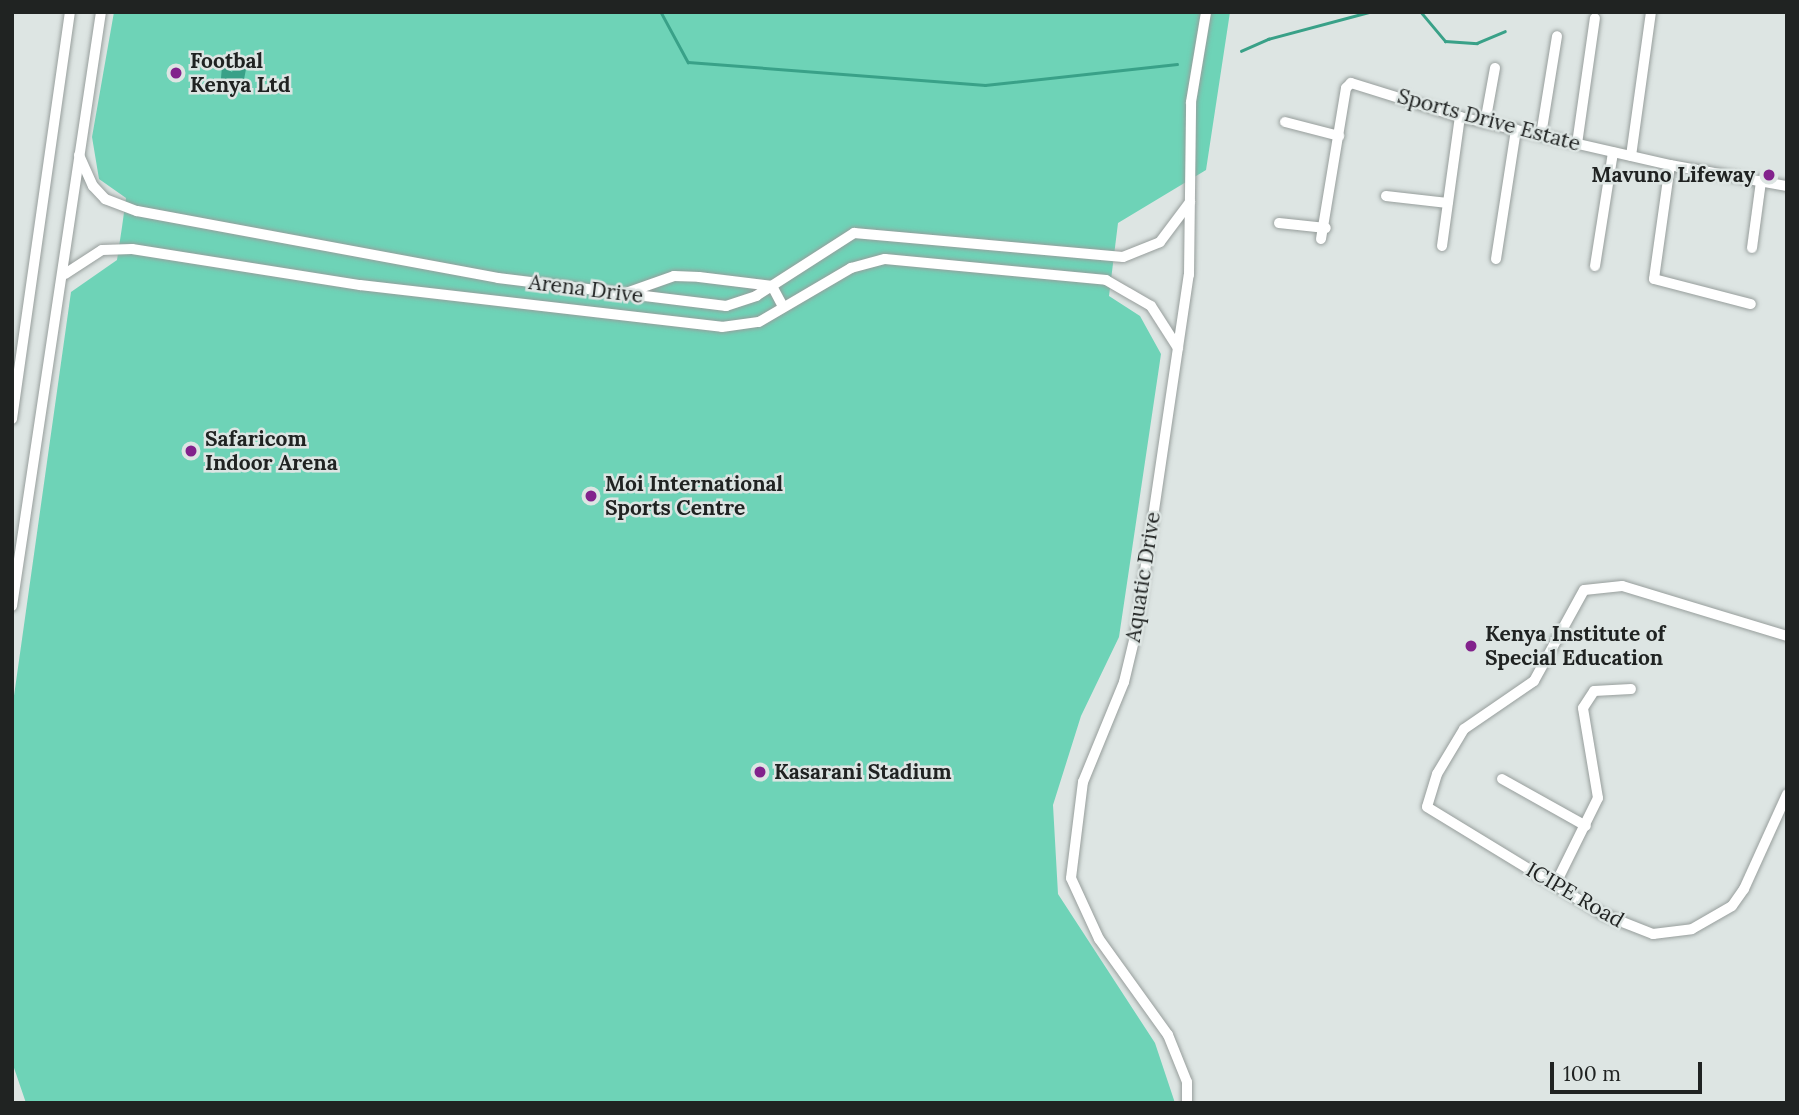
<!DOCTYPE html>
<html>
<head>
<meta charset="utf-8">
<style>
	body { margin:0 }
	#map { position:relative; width:1799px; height:1115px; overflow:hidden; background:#dde5e3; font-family:Lora,serif }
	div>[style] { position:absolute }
	.green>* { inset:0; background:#6ed3b7 }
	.water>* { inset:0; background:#39a188 }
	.stream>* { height:2.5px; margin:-1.25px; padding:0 1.25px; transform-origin:1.25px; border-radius:1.25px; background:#39a188 }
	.roads { filter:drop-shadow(0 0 2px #979e9c) drop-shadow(0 0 2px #979e9c) }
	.street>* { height:10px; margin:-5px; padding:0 5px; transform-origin:5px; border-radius:5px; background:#fff }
	.dots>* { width:19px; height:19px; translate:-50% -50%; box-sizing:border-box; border:4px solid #dde5e3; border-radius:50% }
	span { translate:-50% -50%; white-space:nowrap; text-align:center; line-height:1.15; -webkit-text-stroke:5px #dde5e3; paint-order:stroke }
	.poi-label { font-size:21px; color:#202322; font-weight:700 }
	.left { translate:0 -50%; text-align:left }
	.right { translate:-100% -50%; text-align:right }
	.street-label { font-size:21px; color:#202322 }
	.frame { position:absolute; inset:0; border:14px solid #202322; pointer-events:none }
	.scale { position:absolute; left:1550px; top:1062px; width:152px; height:32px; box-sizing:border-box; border:4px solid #202322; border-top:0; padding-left:9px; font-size:21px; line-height:24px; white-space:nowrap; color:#202322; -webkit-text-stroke:5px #dde5e3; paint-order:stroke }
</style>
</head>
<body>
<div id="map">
	<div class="green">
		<div style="clip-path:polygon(114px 12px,1230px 12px,1206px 170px,1118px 223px,1109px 296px,1140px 316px,1161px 354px,1119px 637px,1081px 716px,1053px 805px,1058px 894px,1155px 1043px,1175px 1103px,26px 1103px,12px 1062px,12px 710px,71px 292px,117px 260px,122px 227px,126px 198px,99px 179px,92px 137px)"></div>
	</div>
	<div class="water">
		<div style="clip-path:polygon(236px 63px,246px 69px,242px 90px,220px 90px,222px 66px,232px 72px)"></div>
	</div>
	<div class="stream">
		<div style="left:661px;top:12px;width:57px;rotate:61.6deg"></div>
		<div style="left:688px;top:62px;width:298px;rotate:4.4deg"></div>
		<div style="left:985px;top:85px;width:193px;rotate:-6.2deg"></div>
		<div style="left:1421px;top:12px;width:38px;rotate:50deg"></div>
		<div style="left:1445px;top:41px;width:32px;rotate:4deg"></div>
		<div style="left:1477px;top:43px;width:30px;rotate:-23deg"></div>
		<div style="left:1241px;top:51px;width:30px;rotate:-24deg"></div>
		<div style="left:1268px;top:39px;width:105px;rotate:-15deg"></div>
	</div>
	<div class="roads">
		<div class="street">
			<div style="left:1285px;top:122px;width:56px;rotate:14.5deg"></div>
			<div style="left:1485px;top:123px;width:56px;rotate:-79.7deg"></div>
			<div style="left:1541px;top:135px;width:100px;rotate:-80.8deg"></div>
			<div style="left:1577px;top:144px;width:127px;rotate:-81.9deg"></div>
			<div style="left:79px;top:155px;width:34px;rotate:66deg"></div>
			<div style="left:93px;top:186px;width:18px;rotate:47deg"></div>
			<div style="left:105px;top:199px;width:34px;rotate:21deg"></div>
			<div style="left:137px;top:211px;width:367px;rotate:10.5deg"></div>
			<div style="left:498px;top:278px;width:230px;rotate:7deg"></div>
			<div style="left:726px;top:306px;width:32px;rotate:-18deg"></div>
			<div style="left:756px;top:296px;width:117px;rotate:-32.7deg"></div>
			<div style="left:854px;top:233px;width:270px;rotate:5.1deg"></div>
			<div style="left:1123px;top:257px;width:40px;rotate:-22deg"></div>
			<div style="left:1160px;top:242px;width:50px;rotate:-53.1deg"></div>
			<div style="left:1631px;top:156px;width:145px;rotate:-82.1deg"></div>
			<div style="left:1670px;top:165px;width:115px;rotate:98deg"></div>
			<div style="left:1654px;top:279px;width:100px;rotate:14.5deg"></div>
			<div style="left:1386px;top:196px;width:62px;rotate:6.4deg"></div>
			<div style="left:1279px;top:223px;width:47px;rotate:6.1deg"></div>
			<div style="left:1321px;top:239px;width:153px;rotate:-80.6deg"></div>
			<div style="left:1346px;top:88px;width:7px;rotate:-45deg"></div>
			<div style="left:1351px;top:83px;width:114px;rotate:17.3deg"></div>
			<div style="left:1460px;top:117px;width:215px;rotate:12.9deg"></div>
			<div style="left:1670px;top:165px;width:119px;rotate:10.2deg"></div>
			<div style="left:1442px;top:246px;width:130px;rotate:-82.1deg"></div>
			<div style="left:1752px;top:248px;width:68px;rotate:-82.3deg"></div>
			<div style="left:1496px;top:259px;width:131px;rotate:-81.2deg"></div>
			<div style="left:1595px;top:266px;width:115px;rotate:-81deg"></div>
			<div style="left:65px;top:274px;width:44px;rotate:-33deg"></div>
			<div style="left:102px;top:250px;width:30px;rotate:-2deg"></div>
			<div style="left:132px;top:249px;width:231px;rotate:9deg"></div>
			<div style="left:360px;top:285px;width:364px;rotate:6.6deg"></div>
			<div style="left:722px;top:327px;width:37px;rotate:-8deg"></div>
			<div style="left:759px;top:322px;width:107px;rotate:-30.4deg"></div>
			<div style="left:851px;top:268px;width:35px;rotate:-15deg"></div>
			<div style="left:885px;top:259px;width:222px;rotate:5.4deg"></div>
			<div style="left:1106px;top:280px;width:52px;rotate:30deg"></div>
			<div style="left:1151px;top:306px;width:50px;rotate:57.3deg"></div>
			<div style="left:626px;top:293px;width:51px;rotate:-19.5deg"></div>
			<div style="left:674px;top:276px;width:25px;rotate:2deg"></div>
			<div style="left:699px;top:277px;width:74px;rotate:7deg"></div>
			<div style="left:772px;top:286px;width:24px;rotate:62deg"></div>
			<div style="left:12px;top:419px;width:411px;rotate:-81.9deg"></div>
			<div style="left:12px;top:606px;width:601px;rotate:-81.48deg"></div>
			<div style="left:1787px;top:636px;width:172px;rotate:-163.1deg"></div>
			<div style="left:1622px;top:586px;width:38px;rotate:174deg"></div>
			<div style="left:1584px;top:590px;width:104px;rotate:118.8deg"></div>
			<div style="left:1534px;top:681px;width:85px;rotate:145.6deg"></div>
			<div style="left:1464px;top:729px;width:52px;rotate:121deg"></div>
			<div style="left:1437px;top:774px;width:34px;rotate:107deg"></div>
			<div style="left:1427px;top:807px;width:205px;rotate:31.4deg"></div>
			<div style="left:1602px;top:914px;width:55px;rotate:21.4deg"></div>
			<div style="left:1653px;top:934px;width:39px;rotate:-7deg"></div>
			<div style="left:1692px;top:929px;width:46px;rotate:-29.9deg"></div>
			<div style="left:1732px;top:906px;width:21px;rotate:-55deg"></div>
			<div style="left:1744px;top:889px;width:104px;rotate:-65.6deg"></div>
			<div style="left:1502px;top:779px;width:96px;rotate:29.2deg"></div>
			<div style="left:1555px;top:885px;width:97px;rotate:-63.7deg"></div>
			<div style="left:1598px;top:798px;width:91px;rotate:-99.5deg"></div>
			<div style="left:1583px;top:708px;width:20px;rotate:-57deg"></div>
			<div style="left:1594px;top:691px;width:37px;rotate:-3deg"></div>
			<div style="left:1187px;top:1103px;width:21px;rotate:-90deg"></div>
			<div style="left:1187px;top:1082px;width:51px;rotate:-112deg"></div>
			<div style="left:1168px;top:1035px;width:118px;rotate:-125.7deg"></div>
			<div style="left:1099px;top:939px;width:67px;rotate:-114.7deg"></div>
			<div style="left:1071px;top:878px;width:97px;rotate:-82.9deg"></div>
			<div style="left:1083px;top:782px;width:108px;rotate:-67.7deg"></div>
			<div style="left:1124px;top:682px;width:51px;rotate:-76.5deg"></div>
			<div style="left:1136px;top:632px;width:361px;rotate:-81.6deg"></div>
			<div style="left:1189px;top:275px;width:173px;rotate:-89.3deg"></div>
			<div style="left:1191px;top:102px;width:91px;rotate:-80.5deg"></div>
		</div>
	</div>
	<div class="dots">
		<div style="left:176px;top:73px;background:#82228c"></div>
		<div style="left:1769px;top:175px;background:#82228c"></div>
		<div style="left:191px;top:451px;background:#82228c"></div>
		<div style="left:591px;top:496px;background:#82228c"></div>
		<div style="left:1471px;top:646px;background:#82228c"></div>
		<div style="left:760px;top:772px;background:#82228c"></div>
	</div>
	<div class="poi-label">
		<span class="left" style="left:190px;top:73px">Footbal<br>Kenya Ltd</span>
		<span class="right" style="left:1755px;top:175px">Mavuno Lifeway</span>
		<span class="left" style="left:205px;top:451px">Safaricom<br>Indoor Arena</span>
		<span class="left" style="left:605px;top:496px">Moi International<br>Sports Centre</span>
		<span class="left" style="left:1485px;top:646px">Kenya Institute of<br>Special Education</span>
		<span class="left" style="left:774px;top:772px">Kasarani Stadium</span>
	</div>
	<div class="street-label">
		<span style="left:1489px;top:120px;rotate:15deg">Sports Drive Estate</span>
		<span style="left:586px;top:289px;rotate:7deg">Arena Drive</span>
		<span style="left:1143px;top:577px;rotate:-81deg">Aquatic Drive</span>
		<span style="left:1575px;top:895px;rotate:30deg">ICIPE Road</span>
	</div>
	<div class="frame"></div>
	<div class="scale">100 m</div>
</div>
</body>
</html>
